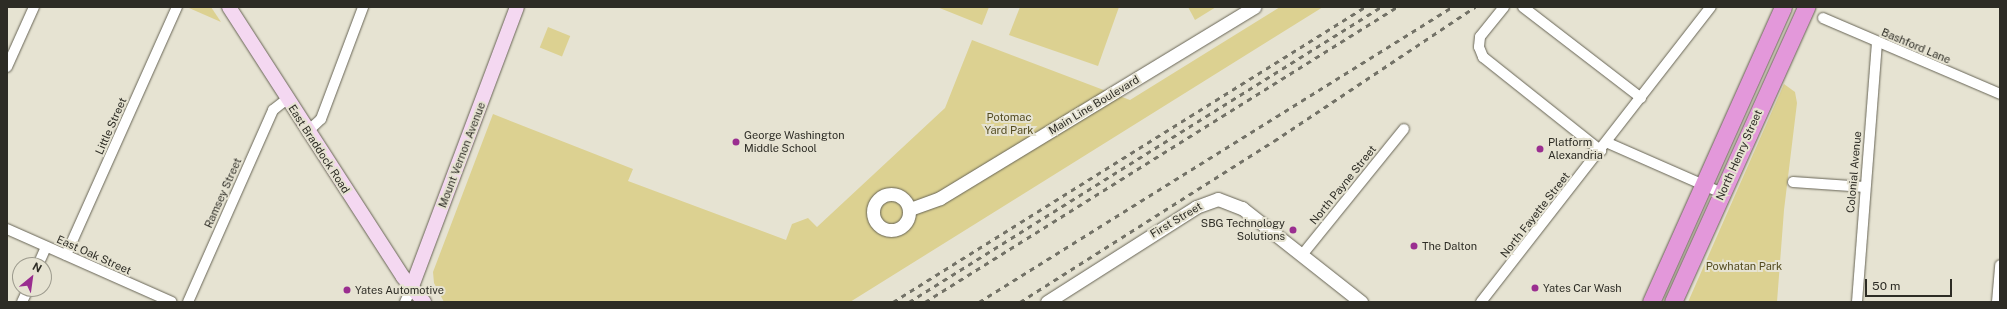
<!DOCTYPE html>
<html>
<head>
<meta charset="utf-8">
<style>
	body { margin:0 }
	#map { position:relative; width:2007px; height:309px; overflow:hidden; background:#e6e3d2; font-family:"Public Sans",sans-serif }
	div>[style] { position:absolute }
	.green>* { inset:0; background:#dcd191; transform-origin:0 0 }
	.roads { filter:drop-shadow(0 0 1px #676455) drop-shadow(0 0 1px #676455) }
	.minor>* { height:10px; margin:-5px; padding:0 5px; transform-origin:5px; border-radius:5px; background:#fff }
	.tertiary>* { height:13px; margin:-6.5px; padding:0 6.5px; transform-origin:6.5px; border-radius:6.5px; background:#fff }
	.tertiary>.ring { margin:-6.5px; padding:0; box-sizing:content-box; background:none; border:13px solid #fff; border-radius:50% }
	.secondary>* { height:14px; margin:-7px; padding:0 7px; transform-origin:7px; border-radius:7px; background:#f4d8f1 }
	.trunk>* { height:17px; margin:-8.5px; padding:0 8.5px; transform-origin:8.5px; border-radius:8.5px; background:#e398da }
	.rail>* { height:3px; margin-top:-1.5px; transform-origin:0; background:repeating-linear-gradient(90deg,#737267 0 5px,transparent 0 10px) }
	.dots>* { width:11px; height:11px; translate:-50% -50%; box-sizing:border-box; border:2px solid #e6e3d2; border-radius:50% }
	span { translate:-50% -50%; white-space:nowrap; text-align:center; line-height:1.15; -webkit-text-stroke:4px #e6e3d2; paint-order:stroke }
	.street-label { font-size:11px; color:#2d2c25 }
	.park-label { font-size:11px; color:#534b20 }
	.poi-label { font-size:11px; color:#2d2c25 }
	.left { translate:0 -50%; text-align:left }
	.right { translate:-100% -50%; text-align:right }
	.frame { position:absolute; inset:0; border:8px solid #2d2c25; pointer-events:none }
	.north { position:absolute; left:12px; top:257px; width:40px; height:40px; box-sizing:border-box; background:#e6e3d2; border:1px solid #9c9a8d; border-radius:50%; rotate:29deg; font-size:11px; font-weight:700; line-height:16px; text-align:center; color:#2d2c25 }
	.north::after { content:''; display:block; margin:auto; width:14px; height:18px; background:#9a2e90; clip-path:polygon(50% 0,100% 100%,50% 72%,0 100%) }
	.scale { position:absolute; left:1865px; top:279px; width:87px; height:18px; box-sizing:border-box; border:2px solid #2d2c25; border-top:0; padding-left:5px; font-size:12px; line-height:14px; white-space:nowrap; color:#2d2c25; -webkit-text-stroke:3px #e6e3d2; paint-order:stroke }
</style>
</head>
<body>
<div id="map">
	<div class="green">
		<div style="clip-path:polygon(190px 7px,211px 7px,221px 22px,189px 8px)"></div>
		<div style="clip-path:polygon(937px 7px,989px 7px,982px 25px)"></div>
		<div style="clip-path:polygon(1020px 7px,1119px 7px,1098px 66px,1009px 35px)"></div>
		<div style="clip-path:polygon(1188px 7px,1216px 7px,1195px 20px)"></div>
		<div style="clip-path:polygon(1280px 7px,1323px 7px,850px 302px,444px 302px,434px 283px,433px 272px,493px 114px,633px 169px,628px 181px,786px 240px,792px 224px,808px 218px,817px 227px,945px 108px,972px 40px,1130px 100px)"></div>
		<div style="left:548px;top:27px;width:24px;height:22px;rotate:22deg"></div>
		<div style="clip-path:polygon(1784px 84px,1795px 92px,1797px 103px,1784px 210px,1777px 302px,1688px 302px)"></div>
	</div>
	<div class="roads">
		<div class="minor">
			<div style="left:1504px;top:7px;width:38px;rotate:129deg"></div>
			<div style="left:1480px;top:37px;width:10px;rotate:96deg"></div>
			<div style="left:1479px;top:47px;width:11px;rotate:68deg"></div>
			<div style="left:1483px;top:57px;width:151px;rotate:38.5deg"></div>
			<div style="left:1523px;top:7px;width:149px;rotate:37.6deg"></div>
			<div style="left:1823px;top:18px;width:193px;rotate:23.2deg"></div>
			<div style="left:7px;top:67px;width:66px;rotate:-65.8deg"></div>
			<div style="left:307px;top:132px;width:19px;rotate:-43deg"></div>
			<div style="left:321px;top:119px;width:120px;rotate:-69.4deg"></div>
			<div style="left:1608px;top:143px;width:124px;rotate:23.7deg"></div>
			<div style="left:1793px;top:182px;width:72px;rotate:4deg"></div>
			<div style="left:7px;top:229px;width:180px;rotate:23.9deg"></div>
			<div style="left:66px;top:255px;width:272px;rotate:-65.9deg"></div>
			<div style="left:1302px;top:255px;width:162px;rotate:-51deg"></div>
			<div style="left:38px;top:265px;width:20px;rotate:-66deg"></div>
			<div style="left:22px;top:302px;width:14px;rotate:-65deg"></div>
			<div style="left:188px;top:302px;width:210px;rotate:-66.1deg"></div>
			<div style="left:273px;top:110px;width:18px;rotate:-38deg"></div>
			<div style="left:405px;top:302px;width:14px;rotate:-65deg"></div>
			<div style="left:1481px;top:302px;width:374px;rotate:-52.1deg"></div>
			<div style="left:1857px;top:302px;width:260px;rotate:-85.6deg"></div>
			<div style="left:1997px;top:302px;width:37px;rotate:-85deg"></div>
		</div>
		<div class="tertiary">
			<div class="ring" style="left:873px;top:194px;width:23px;height:23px"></div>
			<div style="left:910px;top:209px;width:32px;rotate:-20deg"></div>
			<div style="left:940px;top:198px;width:368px;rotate:-31.3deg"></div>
			<div style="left:1047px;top:302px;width:177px;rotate:-32.5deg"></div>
			<div style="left:1196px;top:207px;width:23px;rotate:-20deg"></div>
			<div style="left:1218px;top:199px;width:26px;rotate:21deg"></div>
			<div style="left:1242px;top:208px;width:152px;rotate:38.3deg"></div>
		</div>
		<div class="secondary">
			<div style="left:229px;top:7px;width:321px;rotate:57.2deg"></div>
			<div style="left:403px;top:277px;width:33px;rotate:50deg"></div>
			<div style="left:411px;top:289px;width:301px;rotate:-69.4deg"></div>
		</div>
		<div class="trunk">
			<div style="left:1651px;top:302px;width:323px;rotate:-65.9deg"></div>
			<div style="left:1673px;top:302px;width:324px;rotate:-65.7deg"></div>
		</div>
	</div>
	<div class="rail">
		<div style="left:893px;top:302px;width:557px;rotate:-32.01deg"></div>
		<div style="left:909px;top:302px;width:557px;rotate:-32.01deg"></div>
		<div style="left:925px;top:302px;width:557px;rotate:-32.01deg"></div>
		<div style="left:979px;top:302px;width:557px;rotate:-31.95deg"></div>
		<div style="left:1020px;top:302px;width:301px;rotate:-32.4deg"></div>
		<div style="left:1274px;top:141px;width:242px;rotate:-33.7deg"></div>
	</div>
	<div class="dots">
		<div style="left:736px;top:142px;background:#9a2e90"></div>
		<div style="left:1540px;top:149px;background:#9a2e90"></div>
		<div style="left:1293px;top:230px;background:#9a2e90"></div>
		<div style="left:1414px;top:246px;background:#9a2e90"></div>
		<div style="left:1535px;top:288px;background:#9a2e90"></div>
		<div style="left:347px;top:290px;background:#9a2e90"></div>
	</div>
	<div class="street-label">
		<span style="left:1916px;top:46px;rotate:23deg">Bashford Lane</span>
		<span style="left:1094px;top:105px;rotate:-31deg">Main Line Boulevard</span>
		<span style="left:111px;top:126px;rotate:-66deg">Little Street</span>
		<span style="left:319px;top:149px;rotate:57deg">East Braddock Road</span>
		<span style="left:462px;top:155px;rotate:-69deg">Mount Vernon Avenue</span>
		<span style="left:1739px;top:155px;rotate:-66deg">North Henry Street</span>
		<span style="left:1854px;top:172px;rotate:-85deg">Colonial Avenue</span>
		<span style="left:1343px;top:185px;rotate:-51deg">North Payne Street</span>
		<span style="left:223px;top:193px;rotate:-66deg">Ramsey Street</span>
		<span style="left:1535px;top:215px;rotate:-52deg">North Fayette Street</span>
		<span style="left:1176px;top:220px;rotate:-31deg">First Street</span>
		<span style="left:94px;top:255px;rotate:24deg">East Oak Street</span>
	</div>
	<div class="park-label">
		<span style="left:1009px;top:124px">Potomac<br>Yard Park</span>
		<span style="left:1744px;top:266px">Powhatan Park</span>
	</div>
	<div class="poi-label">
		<span class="left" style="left:744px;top:142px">George Washington<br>Middle School</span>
		<span class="left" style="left:1548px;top:149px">Platform<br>Alexandria</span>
		<span class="right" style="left:1285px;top:230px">SBG Technology<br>Solutions</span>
		<span class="left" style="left:1422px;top:246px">The Dalton</span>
		<span class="left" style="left:1543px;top:288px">Yates Car Wash</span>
		<span class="left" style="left:355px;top:290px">Yates Automotive</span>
	</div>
	<div class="frame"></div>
	<div class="north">N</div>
	<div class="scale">50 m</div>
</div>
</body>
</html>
